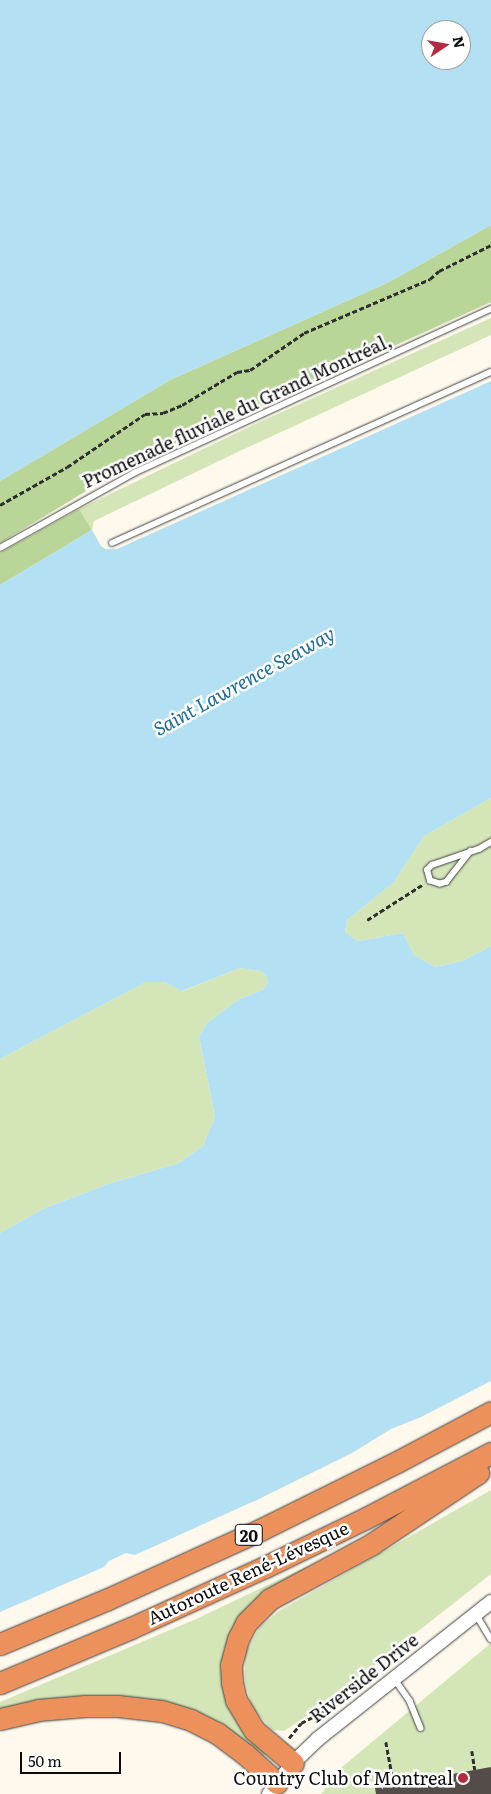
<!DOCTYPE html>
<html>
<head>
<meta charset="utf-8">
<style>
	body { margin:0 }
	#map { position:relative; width:491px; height:1794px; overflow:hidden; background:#fef9ec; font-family:Literata,serif }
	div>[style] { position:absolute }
	.green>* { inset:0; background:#d4e6b8 }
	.forest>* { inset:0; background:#b9d698 }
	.water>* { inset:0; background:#b3e0f2 }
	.building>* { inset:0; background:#544c49 }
	.path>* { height:2.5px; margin-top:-1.25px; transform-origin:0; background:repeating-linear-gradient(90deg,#2e2e2e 0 5px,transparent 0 7.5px) }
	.roads { filter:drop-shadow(0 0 1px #3f3f3f) drop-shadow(0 0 1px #3f3f3f) }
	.service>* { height:5.5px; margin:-2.75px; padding:0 2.75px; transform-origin:2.75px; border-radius:2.75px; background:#fff }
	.tertiary>* { height:14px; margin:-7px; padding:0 7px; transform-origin:7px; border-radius:7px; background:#fff }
	.motorway>* { height:21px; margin:-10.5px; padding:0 10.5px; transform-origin:10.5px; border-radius:10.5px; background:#ec915c }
	.dots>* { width:14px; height:14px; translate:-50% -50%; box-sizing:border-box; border:2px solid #fff; border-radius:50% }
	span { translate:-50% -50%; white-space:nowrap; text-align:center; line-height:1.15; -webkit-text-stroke:5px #fff; paint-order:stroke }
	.shield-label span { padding:1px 4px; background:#fff; border:1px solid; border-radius:4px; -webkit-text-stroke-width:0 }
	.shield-label { font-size:16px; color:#0c0c0c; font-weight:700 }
	.street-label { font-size:18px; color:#0c0c0c }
	.poi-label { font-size:18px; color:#0c0c0c }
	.right { translate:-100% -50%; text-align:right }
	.water-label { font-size:19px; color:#1d6c96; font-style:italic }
	.north { position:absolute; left:421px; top:20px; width:50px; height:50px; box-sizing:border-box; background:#fff; border:1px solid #9e9e9e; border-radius:50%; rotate:78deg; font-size:14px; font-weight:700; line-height:20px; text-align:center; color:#0c0c0c }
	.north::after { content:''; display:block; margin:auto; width:18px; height:22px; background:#b32c3f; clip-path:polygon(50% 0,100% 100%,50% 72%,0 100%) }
	.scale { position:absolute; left:20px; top:1752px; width:101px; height:22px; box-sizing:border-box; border:2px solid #0c0c0c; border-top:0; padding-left:6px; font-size:15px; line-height:18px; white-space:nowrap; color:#0c0c0c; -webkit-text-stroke:4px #fff; paint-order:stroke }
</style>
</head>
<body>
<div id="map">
	<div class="green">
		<div style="clip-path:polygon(491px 318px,491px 335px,244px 449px,94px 521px,92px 530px,79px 509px,253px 425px)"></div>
		<div style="clip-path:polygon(491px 798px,491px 946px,462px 961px,435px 967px,414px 955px,403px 933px,358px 941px,345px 932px,347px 920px,394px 882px,424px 836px)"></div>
		<div style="clip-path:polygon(240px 968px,260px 971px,265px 974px,268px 982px,263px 990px,239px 999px,206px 1024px,199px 1037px,215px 1117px,203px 1146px,179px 1163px,108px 1184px,43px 1209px,0 1233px,0 1059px,146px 982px,164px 982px,183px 991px)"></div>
		<div style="clip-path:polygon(491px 1490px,491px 1574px,329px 1701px,284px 1731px,272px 1730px,253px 1709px,245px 1683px,245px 1653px,259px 1628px,279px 1611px)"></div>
		<div style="clip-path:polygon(308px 1566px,226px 1655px,268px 1752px,263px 1757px,203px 1716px,0 1711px,0 1702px,196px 1619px)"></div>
		<div style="clip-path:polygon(491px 1643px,491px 1794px,321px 1794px,342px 1767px)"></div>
	</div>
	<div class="forest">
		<div style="clip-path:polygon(491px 225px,491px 302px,202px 433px,88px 490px,0 543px,0 481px,170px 380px,389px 282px)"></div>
		<div style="clip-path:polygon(79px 509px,92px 530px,0 585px,0 553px)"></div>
	</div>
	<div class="water">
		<div style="clip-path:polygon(evenodd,0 0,491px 0,491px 225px,389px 282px,170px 380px,0 481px,0 0,431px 30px,461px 30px,461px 60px,431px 60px,431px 30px)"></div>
		<div style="clip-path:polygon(491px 381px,491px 798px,424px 836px,394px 882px,347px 920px,345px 932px,358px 941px,403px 933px,414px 955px,435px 967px,462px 961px,491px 946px,491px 1381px,421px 1417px,391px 1429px,352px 1453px,259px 1499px,135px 1555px,126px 1553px,109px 1561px,104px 1567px,0 1612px,0 1233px,43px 1209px,108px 1184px,179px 1163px,203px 1146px,215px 1117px,199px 1037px,206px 1024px,239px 999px,263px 990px,268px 982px,265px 974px,260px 971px,240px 968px,182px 991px,164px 982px,146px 982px,0 1059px,0 585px,92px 530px,101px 546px,106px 549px,117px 549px)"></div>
	</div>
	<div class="building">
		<div style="clip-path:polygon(491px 1767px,491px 1794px,376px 1794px,375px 1788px)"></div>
	</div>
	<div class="path">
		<div style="left:0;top:505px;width:77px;rotate:-29.6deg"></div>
		<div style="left:67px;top:467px;width:94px;rotate:-34.2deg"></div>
		<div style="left:145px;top:414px;width:18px;rotate:-3deg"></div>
		<div style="left:163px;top:413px;width:21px;rotate:-23deg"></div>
		<div style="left:182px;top:405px;width:64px;rotate:-31deg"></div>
		<div style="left:237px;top:372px;width:13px;rotate:-9deg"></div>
		<div style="left:250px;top:370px;width:65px;rotate:-34.4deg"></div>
		<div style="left:304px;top:333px;width:137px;rotate:-23.2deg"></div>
		<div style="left:430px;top:279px;width:12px;rotate:-42deg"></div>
		<div style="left:439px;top:271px;width:58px;rotate:-26.6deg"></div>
		<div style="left:367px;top:920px;width:65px;rotate:-32.5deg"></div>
		<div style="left:289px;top:1738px;width:19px;rotate:-51deg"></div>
		<div style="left:301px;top:1723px;width:36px;rotate:-27deg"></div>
		<div style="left:333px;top:1707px;width:67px;rotate:-37.7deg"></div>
		<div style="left:386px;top:1742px;width:44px;rotate:79.5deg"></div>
		<div style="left:472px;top:1751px;width:19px;rotate:81deg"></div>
	</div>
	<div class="roads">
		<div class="service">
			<div style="left:112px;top:543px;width:416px;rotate:-24.3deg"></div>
			<div style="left:0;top:548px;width:154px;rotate:-29.2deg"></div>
			<div style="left:134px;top:473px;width:393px;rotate:-24.7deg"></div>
			<div style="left:471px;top:851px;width:39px;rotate:128deg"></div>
			<div style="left:447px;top:882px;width:7px;rotate:164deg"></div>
			<div style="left:440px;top:884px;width:10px;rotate:-163deg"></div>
			<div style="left:430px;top:881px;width:11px;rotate:-105deg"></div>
			<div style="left:427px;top:870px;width:7px;rotate:-45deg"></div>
			<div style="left:432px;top:865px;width:50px;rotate:-18.8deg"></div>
			<div style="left:479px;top:849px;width:14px;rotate:-30deg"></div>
			<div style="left:476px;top:1614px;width:29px;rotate:59deg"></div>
			<div style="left:394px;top:1678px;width:28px;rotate:55deg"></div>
			<div style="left:410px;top:1701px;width:29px;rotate:68deg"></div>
		</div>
		<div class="tertiary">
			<div style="left:269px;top:1794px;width:39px;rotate:-52deg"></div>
			<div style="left:293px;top:1763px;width:35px;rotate:-44deg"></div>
			<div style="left:318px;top:1739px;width:221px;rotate:-38.4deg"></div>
		</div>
		<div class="motorway">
			<div style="left:0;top:1644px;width:117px;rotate:-22.6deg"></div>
			<div style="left:108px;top:1599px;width:169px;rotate:-24.4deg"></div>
			<div style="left:262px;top:1529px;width:151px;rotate:-26.4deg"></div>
			<div style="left:397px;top:1462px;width:106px;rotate:-28deg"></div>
			<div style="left:0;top:1683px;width:142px;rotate:-22.8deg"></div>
			<div style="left:131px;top:1628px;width:147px;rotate:-24.5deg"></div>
			<div style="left:265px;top:1567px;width:112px;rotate:-25.9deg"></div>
			<div style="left:366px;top:1518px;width:141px;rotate:-27.5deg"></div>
			<div style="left:0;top:1719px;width:39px;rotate:-13deg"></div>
			<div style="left:38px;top:1710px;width:47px;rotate:-4.9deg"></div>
			<div style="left:85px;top:1706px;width:33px"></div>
			<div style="left:118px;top:1706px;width:44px;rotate:6.5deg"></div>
			<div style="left:162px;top:1711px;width:30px;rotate:17deg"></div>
			<div style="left:191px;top:1720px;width:29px;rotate:27deg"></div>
			<div style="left:217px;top:1733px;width:35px;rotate:37deg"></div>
			<div style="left:245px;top:1754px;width:43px;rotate:42.2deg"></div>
			<div style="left:293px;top:1763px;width:51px;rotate:-139.8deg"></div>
			<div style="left:254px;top:1730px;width:35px;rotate:-121deg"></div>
			<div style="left:236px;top:1700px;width:17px;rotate:-103deg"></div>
			<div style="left:232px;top:1683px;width:18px;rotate:-93deg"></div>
			<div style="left:231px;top:1665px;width:27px;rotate:-75deg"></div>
			<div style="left:238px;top:1639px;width:18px;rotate:-63deg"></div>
			<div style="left:246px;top:1623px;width:34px;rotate:-45deg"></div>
			<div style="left:270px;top:1599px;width:116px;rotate:-28.3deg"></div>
			<div style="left:372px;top:1544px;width:128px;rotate:-33.8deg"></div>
		</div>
	</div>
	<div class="dots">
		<div style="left:463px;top:1778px;background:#b32c3f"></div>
	</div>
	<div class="shield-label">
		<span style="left:249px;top:1535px">20</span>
	</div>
	<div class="street-label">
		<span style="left:237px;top:411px;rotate:-25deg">Promenade fluviale du Grand Montréal,</span>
		<span style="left:248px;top:1573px;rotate:-25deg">Autoroute René-Lévesque</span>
		<span style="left:364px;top:1678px;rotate:-38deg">Riverside Drive</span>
	</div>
	<div class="poi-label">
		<span class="right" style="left:453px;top:1778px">Country Club of Montreal</span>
	</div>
	<div class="water-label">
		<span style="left:244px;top:681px;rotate:-29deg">Saint Lawrence Seaway</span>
	</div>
	<div class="north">N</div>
	<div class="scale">50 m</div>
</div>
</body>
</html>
